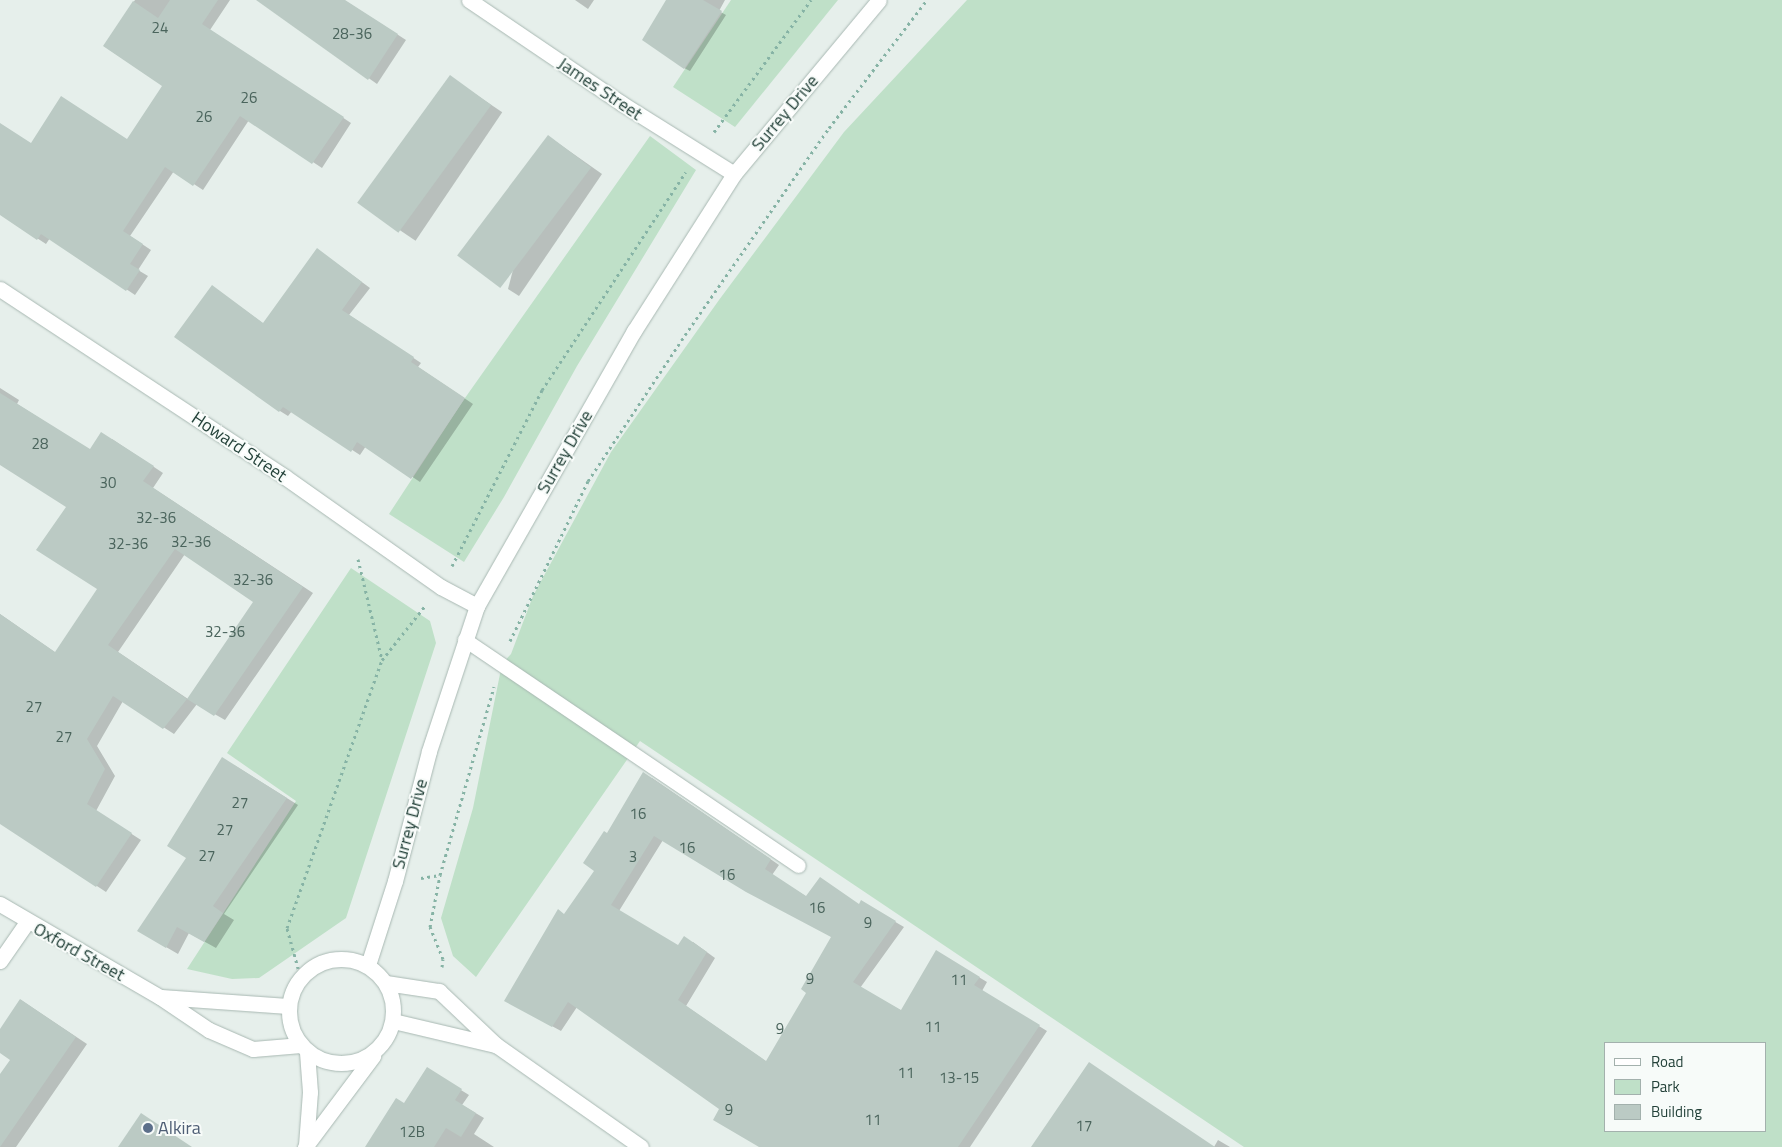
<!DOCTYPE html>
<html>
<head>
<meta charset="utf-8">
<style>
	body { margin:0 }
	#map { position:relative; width:1782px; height:1147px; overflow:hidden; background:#e6efeb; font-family:"Titillium Web",sans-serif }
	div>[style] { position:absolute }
	.green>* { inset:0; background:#bfe0c8 }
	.shadow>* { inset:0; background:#0003; transform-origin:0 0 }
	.building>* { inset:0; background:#bbcac4; transform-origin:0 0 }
	.path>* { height:3px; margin-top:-1.5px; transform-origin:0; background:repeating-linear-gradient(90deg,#86b3a5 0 2.5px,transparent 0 6.5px) }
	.roads { filter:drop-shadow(0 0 1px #a8b8b2) drop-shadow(0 0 1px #a8b8b2) }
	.lane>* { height:14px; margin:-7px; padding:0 7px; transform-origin:7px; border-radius:7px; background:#fff }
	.street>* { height:15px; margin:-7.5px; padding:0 7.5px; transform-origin:7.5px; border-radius:7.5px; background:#fff }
	.street>.ring { margin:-7.5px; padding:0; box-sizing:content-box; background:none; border:15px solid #fff; border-radius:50% }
	.dots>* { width:14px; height:14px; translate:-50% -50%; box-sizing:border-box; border:2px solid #f7fbf9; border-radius:50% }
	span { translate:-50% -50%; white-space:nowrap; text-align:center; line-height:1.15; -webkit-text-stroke:4px #f7fbf9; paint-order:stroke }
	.number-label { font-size:15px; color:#4a645c }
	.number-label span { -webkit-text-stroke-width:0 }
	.street-label { font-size:18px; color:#24423a }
	.service-label { font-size:18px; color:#4e5e75 }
	.left { translate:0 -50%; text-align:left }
	.legend { position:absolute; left:1604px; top:1042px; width:162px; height:90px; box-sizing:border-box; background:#f7fbf9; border:1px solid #a3b1ad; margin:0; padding:6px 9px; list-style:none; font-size:15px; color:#24423a }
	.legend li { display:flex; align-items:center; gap:10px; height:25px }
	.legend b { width:25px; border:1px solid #a3b1ad }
</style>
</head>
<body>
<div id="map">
	<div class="green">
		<div style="clip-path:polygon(731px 0,838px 0,735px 127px,673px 87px)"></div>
		<div style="clip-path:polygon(evenodd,967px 0,1782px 0,1782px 1147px,1244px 1147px,640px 741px,476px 977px,453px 956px,441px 918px,473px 808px,502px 664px,511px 654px,533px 596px,611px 452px,719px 300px,844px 132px,967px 0,1606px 1043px,1766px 1043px,1766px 1131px,1606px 1131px,1606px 1043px)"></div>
		<div style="clip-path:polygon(650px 136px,696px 170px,577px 366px,504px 497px,464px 562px,389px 514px,465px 398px)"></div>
		<div style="clip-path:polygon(351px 568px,430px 621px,436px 643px,346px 918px,259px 978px,232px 979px,187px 969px,296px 801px,227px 753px)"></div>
	</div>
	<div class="shadow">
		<div style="clip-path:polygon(135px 0,230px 0,210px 30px,351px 123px,322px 168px,249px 120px,203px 190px,174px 171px,130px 236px,151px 250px,138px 270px,148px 276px,135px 295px,50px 238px,46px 244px,0 214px,0 124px,31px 144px,128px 140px,164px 86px,104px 46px)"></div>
		<div style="clip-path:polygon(258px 0,344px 0,406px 40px,377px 84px)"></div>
		<div style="clip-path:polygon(575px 0,594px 0,588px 9px)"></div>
		<div style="clip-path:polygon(667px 0,725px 0,719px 11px,726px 15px,690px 71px,684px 68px)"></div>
		<div style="left:450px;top:77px;width:63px;height:155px;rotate:34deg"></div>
		<div style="clip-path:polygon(548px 136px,602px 174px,519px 296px,508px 289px)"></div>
		<div style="clip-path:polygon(325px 255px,370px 288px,349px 315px,421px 363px,418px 367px,473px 404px,420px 482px,366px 446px,360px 455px,292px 411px,288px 416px,280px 411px,176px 336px,213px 287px,264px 324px)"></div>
		<div style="clip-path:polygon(evenodd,0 388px,19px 400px,17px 404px,91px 451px,112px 439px,163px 473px,153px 488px,313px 593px,225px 720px,197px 704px,174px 734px,123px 701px,97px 746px,115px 776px,96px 811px,141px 840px,106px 892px,0 822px,0 614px,56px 653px,98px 589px,68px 507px,0 463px,0 388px,185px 554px,255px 602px,188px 699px,118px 652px,185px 554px)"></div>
		<div style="clip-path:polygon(234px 765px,298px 805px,224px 914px,234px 920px,216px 948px,189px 933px,178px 954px,166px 947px,188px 857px)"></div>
		<div style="clip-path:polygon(evenodd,652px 778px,779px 865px,772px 875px,807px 897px,860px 905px,861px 902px,904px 927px,860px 988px,902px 1011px,937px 952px,987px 982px,982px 991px,1047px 1031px,970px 1147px,762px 1147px,721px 1108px,577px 1007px,561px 1031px,506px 1001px,596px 871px,608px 834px,652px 778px,663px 840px,832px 937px,807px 993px,767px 1062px,686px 1006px,715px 958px,693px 942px,679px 947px,619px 911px,663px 840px)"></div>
		<div style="clip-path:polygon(21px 1000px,87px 1044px,16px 1147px,0 1147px,0 1076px,12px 1059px,0 1051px,0 1031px)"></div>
		<div style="clip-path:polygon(427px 1069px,469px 1095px,462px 1105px,484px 1118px,474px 1134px,494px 1147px,366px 1147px,405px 1105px)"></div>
		<div style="clip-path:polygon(1218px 1140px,1230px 1147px,1032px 1147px,1214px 1147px)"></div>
	</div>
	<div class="building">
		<div style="clip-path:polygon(170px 0,218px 0,202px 24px,344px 117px,312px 164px,240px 116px,193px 186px,165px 167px,123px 231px,143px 244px,130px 264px,140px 270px,126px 291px,41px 234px,37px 240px,0 215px,0 123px,31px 143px,61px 96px,127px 139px,162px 86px,103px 46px,133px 1px,158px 18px)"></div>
		<div style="clip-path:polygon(256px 0,345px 0,398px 34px,368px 80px)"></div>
		<div style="clip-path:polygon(666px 0,703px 0,722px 11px,684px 69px,642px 40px)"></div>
		<div style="left:450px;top:75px;width:51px;height:158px;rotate:36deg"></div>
		<div style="left:548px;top:135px;width:54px;height:151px;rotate:37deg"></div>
		<div style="clip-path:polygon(317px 248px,362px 282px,342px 310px,414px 357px,411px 362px,465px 398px,411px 479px,357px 442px,351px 452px,283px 407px,279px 412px,174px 337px,212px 285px,263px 323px)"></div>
		<div style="clip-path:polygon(evenodd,0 393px,90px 449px,101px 432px,154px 466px,143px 481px,303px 587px,214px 716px,187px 699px,163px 729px,113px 696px,87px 739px,105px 769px,87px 804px,132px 833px,96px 887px,0 824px,0 614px,55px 652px,97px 589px,36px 550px,66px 507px,0 465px,0 393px,175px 549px,253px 602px,187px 699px,108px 645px,175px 549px)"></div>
		<div style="clip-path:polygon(222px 757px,287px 798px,213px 906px,223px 913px,204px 942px,177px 927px,166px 948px,137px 931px,186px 858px,167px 846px)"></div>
		<div style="clip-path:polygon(evenodd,643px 772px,771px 859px,765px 869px,806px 896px,820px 877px,859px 904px,861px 900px,896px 921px,853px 982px,901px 1010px,936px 950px,980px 977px,974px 985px,1040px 1025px,958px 1147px,759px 1147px,713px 1120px,719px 1109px,568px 1002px,552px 1027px,504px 1001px,558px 909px,564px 914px,594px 871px,583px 863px,604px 831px,607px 833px,643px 772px,654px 836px,746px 892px,831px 937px,801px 989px,806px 993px,766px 1061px,678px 1000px,707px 952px,684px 936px,678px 945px,611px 905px,654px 836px)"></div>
		<div style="clip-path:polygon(20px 999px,76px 1037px,0 1147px,0 1074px,10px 1060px,0 1053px,0 1029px)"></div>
		<div style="clip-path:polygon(1089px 1062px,1136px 1094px,1215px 1147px,1031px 1147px)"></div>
		<div style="clip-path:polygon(427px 1067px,462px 1089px,455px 1100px,476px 1113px,461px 1137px,446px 1128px,434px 1147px,365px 1147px,396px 1098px,404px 1103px)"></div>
		<div style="clip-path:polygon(141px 1113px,192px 1147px,118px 1147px)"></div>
	</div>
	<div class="path">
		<div style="left:714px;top:132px;width:164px;rotate:-53.7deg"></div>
		<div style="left:358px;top:559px;width:104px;rotate:76.6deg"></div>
		<div style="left:452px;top:566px;width:198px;rotate:-62.9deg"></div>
		<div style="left:542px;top:390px;width:261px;rotate:-56.6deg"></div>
		<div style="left:510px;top:641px;width:178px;rotate:-64deg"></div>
		<div style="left:588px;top:481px;width:175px;rotate:-56.4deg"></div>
		<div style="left:685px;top:335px;width:252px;rotate:-55.2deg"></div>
		<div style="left:829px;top:128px;width:161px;rotate:-52.6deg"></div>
		<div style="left:421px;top:878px;width:19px;rotate:-9deg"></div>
		<div style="left:442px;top:967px;width:8px;rotate:-83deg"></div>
		<div style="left:443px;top:959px;width:35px;rotate:-112deg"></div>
		<div style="left:430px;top:927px;width:53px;rotate:-79.1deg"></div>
		<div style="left:440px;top:875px;width:196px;rotate:-74deg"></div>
		<div style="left:300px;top:975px;width:49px;rotate:-105.5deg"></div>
		<div style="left:287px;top:928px;width:284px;rotate:-70.5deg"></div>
		<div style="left:382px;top:660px;width:69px;rotate:-51.5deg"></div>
	</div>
	<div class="roads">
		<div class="lane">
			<div style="left:465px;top:640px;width:403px;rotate:34.1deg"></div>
		</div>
		<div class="street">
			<div style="left:469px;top:0;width:184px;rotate:34.1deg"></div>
			<div style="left:621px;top:103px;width:133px;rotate:32.1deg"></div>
			<div style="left:0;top:289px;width:341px;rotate:33.4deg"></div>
			<div style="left:285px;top:477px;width:191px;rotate:35.2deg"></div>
			<div style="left:441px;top:587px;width:41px;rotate:27.8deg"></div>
			<div style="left:0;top:904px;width:185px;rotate:30.2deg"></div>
			<div style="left:160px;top:997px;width:59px;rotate:34deg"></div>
			<div style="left:209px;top:1030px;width:48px;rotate:23.4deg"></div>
			<div style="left:253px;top:1049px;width:48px;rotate:-4.8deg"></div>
			<div class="ring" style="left:289px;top:959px;width:89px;height:89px"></div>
			<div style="left:0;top:961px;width:47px;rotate:-55.3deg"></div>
			<div style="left:368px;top:965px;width:88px;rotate:-72.2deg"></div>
			<div style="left:395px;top:881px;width:134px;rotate:-75.3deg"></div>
			<div style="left:429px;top:751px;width:153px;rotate:-71.7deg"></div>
			<div style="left:477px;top:606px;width:317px;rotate:-60.3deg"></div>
			<div style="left:634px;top:331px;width:186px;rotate:-57.5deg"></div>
			<div style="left:734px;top:174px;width:226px;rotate:-50.2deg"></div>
			<div style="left:386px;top:983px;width:54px;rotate:8.6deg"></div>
			<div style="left:439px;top:991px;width:79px;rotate:43.5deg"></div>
			<div style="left:496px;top:1045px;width:177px;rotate:35.1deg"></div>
			<div style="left:161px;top:997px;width:127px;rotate:4.1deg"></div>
			<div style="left:393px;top:1021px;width:105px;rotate:13.2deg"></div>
			<div style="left:306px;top:1145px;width:53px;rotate:-85.7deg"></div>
			<div style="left:310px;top:1092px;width:40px;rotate:-94.3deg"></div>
			<div style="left:305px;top:1147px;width:114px;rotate:-53.2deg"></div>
		</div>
	</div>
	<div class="dots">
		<div style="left:148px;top:1128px;background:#5c6f8a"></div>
	</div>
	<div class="number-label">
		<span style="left:160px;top:28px">24</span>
		<span style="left:352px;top:34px">28-36</span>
		<span style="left:249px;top:98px">26</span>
		<span style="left:204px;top:117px">26</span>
		<span style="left:40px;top:444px">28</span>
		<span style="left:108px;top:483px">30</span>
		<span style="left:156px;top:518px">32-36</span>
		<span style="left:191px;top:542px">32-36</span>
		<span style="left:128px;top:544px">32-36</span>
		<span style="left:253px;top:580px">32-36</span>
		<span style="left:225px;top:632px">32-36</span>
		<span style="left:34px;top:707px">27</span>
		<span style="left:64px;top:737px">27</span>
		<span style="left:240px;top:803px">27</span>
		<span style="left:638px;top:814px">16</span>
		<span style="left:225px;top:830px">27</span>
		<span style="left:687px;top:848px">16</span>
		<span style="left:207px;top:856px">27</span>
		<span style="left:633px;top:857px">3</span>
		<span style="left:727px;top:875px">16</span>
		<span style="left:817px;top:908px">16</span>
		<span style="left:868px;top:923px">9</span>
		<span style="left:810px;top:979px">9</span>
		<span style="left:959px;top:980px">11</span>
		<span style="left:933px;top:1027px">11</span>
		<span style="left:780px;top:1029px">9</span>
		<span style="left:906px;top:1073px">11</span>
		<span style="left:959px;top:1078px">13-15</span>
		<span style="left:729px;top:1110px">9</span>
		<span style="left:873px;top:1120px">11</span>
		<span style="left:1084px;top:1126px">17</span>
		<span style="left:412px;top:1132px">12B</span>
	</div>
	<div class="street-label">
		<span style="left:600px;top:89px;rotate:34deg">James Street</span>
		<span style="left:785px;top:113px;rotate:-50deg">Surrey Drive</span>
		<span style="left:239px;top:447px;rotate:34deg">Howard Street</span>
		<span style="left:565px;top:452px;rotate:-60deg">Surrey Drive</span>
		<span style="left:410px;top:824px;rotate:-75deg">Surrey Drive</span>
		<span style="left:79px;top:952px;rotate:29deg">Oxford Street</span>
	</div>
	<div class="service-label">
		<span class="left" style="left:158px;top:1128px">Alkira</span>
	</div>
	<ul class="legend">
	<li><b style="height:6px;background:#fff"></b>Road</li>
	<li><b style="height:14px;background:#bfe0c8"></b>Park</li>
	<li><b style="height:14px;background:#bbcac4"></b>Building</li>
	</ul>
</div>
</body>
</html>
